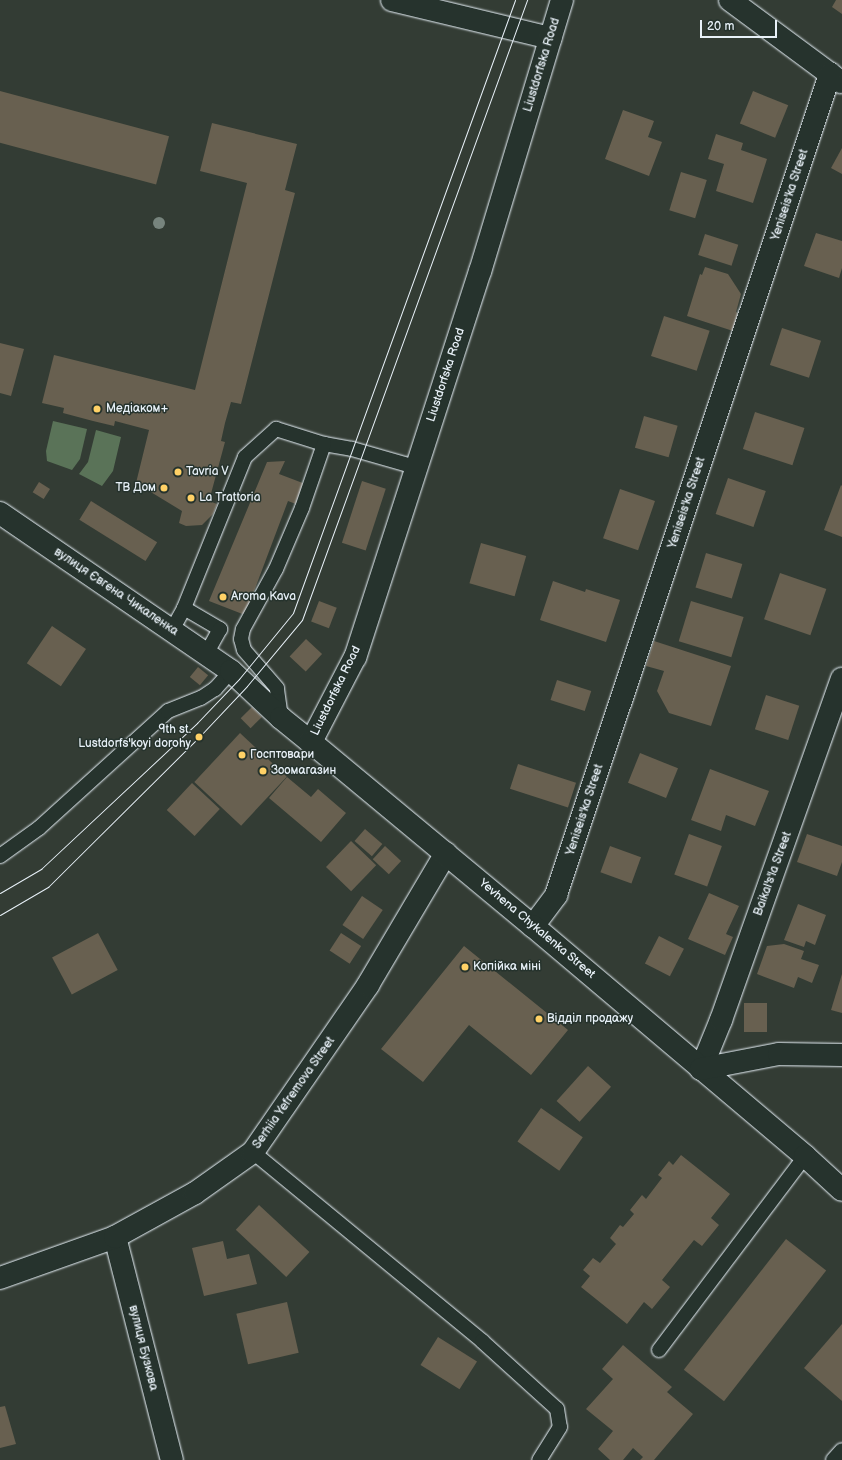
<!DOCTYPE html>
<html>
<head>
<meta charset="utf-8">
<style>
	body { margin:0 }
	#map { position:relative; width:842px; height:1460px; overflow:hidden; background:#333c34; font-family:"Balsamiq Sans",sans-serif }
	div>[style] { position:absolute }
	.green>* { inset:0; background:#5a7358 }
	.building>* { inset:0; background:#686050; transform-origin:0 0 }
	.roads { filter:drop-shadow(0 0 1px #e8f1f8) drop-shadow(0 0 1px #e8f1f8) }
	.lane>* { height:14px; margin:-7px; padding:0 7px; transform-origin:7px; border-radius:7px; background:#26332d }
	.street>* { height:22px; margin:-11px; padding:0 11px; transform-origin:11px; border-radius:11px; background:#26332d }
	.secondary>* { height:22px; margin:-11px; padding:0 11px; transform-origin:11px; border-radius:11px; background:#26332d }
	.tram>* { height:1px; margin:-0.5px; padding:0 0.5px; transform-origin:0.5px; border-radius:0.5px; background:#e8f1f8 }
	.trees>* { width:12px; height:12px; margin:-6px; border-radius:50%; background:#77847d }
	.dots>* { width:11px; height:11px; translate:-50% -50%; box-sizing:border-box; border:2px solid #26332d; border-radius:50% }
	span { translate:-50% -50%; white-space:nowrap; text-align:center; line-height:1.15; -webkit-text-stroke:3px #26332d; paint-order:stroke }
	.street-label { font-size:12px; color:#e8f1f8 }
	.poi-label { font-size:12px; color:#e8f1f8 }
	.left { translate:0 -50%; text-align:left }
	.right { translate:-100% -50%; text-align:right }
	.scale { position:absolute; left:700px; top:20px; width:77px; height:18px; box-sizing:border-box; border:2px solid #e8f1f8; border-top:0; padding-left:5px; font-size:12px; line-height:14px; white-space:nowrap; color:#e8f1f8; -webkit-text-stroke:3px #26332d; paint-order:stroke }
</style>
</head>
<body>
<div id="map">
	<div class="green">
		<div style="clip-path:polygon(53px 421px,87px 429px,80px 459px,72px 470px,47px 461px,46px 451px)"></div>
		<div style="clip-path:polygon(96px 430px,121px 437px,113px 471px,102px 486px,79px 474px,88px 462px)"></div>
	</div>
	<div class="building">
		<div style="clip-path:polygon(836px 0,842px 0,842px 14px,832px 7px)"></div>
		<div style="left:0;top:91px;width:175px;height:50px;rotate:15deg"></div>
		<div style="left:753px;top:91px;width:38px;height:35px;rotate:22deg"></div>
		<div style="clip-path:polygon(623px 110px,654px 121px,648px 137px,662px 142px,649px 176px,605px 159px)"></div>
		<div style="clip-path:polygon(212px 123px,297px 144px,285px 190px,295px 193px,241px 404px,231px 402px,225px 423px,221px 441px,225px 442px,209px 501px,217px 504px,213px 514px,202px 525px,186px 526px,179px 523px,182px 511px,136px 483px,149px 430px,115px 421px,114px 426px,93px 421px,63px 413px,64px 408px,42px 403px,54px 355px,195px 390px,247px 183px,200px 171px)"></div>
		<div style="clip-path:polygon(716px 134px,743px 143px,741px 150px,767px 159px,753px 203px,716px 191px,724px 164px,708px 159px)"></div>
		<div style="clip-path:polygon(842px 148px,842px 174px,831px 168px)"></div>
		<div style="left:681px;top:172px;width:27px;height:40px;rotate:17deg"></div>
		<div style="clip-path:polygon(816px 233px,842px 241px,842px 268px,839px 278px,804px 266px)"></div>
		<div style="left:705px;top:234px;width:35px;height:22px;rotate:18deg"></div>
		<div style="clip-path:polygon(705px 267px,728px 274px,741px 294px,736px 312px,738px 313px,733px 331px,687px 316px,700px 274px,702px 275px)"></div>
		<div style="left:664px;top:316px;width:48px;height:42px;rotate:18deg"></div>
		<div style="left:782px;top:328px;width:41px;height:39px;rotate:18deg"></div>
		<div style="clip-path:polygon(0 343px,24px 349px,11px 396px,0 393px)"></div>
		<div style="left:755px;top:412px;width:52px;height:39px;rotate:18deg"></div>
		<div style="left:644px;top:416px;width:35px;height:33px;rotate:16deg"></div>
		<div style="clip-path:polygon(285px 461px,279px 474px,308px 485px,301px 506px,288px 501px,245px 615px,209px 601px,267px 462px)"></div>
		<div style="left:728px;top:478px;width:40px;height:38px;rotate:19deg"></div>
		<div style="left:362px;top:481px;width:25px;height:65px;rotate:18deg"></div>
		<div style="left:39px;top:482px;width:13px;height:12px;rotate:32deg"></div>
		<div style="clip-path:polygon(841px 485px,842px 486px,842px 537px,824px 530px)"></div>
		<div style="left:620px;top:489px;width:37px;height:52px;rotate:19deg"></div>
		<div style="left:91px;top:501px;width:78px;height:22px;rotate:32deg"></div>
		<div style="left:481px;top:543px;width:47px;height:42px;rotate:16deg"></div>
		<div style="left:706px;top:553px;width:38px;height:36px;rotate:17deg"></div>
		<div style="left:780px;top:573px;width:49px;height:49px;rotate:19deg"></div>
		<div style="clip-path:polygon(553px 581px,585px 592px,586px 589px,620px 600px,606px 642px,540px 620px)"></div>
		<div style="left:319px;top:601px;width:19px;height:22px;rotate:21deg"></div>
		<div style="left:691px;top:601px;width:55px;height:42px;rotate:17deg"></div>
		<div style="left:52px;top:626px;width:41px;height:45px;rotate:34deg"></div>
		<div style="left:306px;top:639px;width:22px;height:24px;rotate:43deg"></div>
		<div style="clip-path:polygon(654px 641px,731px 666px,711px 726px,669px 713px,657px 691px,664px 671px,646px 666px)"></div>
		<div style="left:198px;top:667px;width:13px;height:13px;rotate:39deg"></div>
		<div style="left:557px;top:680px;width:36px;height:21px;rotate:18deg"></div>
		<div style="left:766px;top:695px;width:35px;height:36px;rotate:18deg"></div>
		<div style="left:252px;top:707px;width:14px;height:16px;rotate:45deg"></div>
		<div style="left:240px;top:733px;width:64px;height:67px;rotate:43deg"></div>
		<div style="left:640px;top:753px;width:41px;height:32px;rotate:22deg"></div>
		<div style="left:518px;top:764px;width:61px;height:26px;rotate:18deg"></div>
		<div style="clip-path:polygon(710px 769px,769px 791px,755px 826px,726px 815px,721px 831px,691px 820px)"></div>
		<div style="clip-path:polygon(287px 777px,311px 797px,318px 789px,346px 813px,321px 842px,269px 798px)"></div>
		<div style="left:192px;top:783px;width:38px;height:37px;rotate:43deg"></div>
		<div style="left:365px;top:829px;width:23px;height:16px;rotate:41deg"></div>
		<div style="left:689px;top:834px;width:35px;height:43px;rotate:20deg"></div>
		<div style="clip-path:polygon(807px 834px,842px 846px,842px 862px,837px 876px,797px 862px)"></div>
		<div style="left:351px;top:841px;width:35px;height:36px;rotate:44deg"></div>
		<div style="left:385px;top:846px;width:22px;height:18px;rotate:43deg"></div>
		<div style="left:610px;top:846px;width:33px;height:28px;rotate:20deg"></div>
		<div style="clip-path:polygon(709px 893px,739px 906px,726px 934px,733px 937px,725px 955px,688px 939px)"></div>
		<div style="left:362px;top:896px;width:25px;height:35px;rotate:34deg"></div>
		<div style="clip-path:polygon(798px 904px,826px 915px,815px 945px,806px 941px,804px 947px,784px 940px)"></div>
		<div style="left:98px;top:933px;width:42px;height:52px;rotate:62deg"></div>
		<div style="left:341px;top:933px;width:24px;height:21px;rotate:33deg"></div>
		<div style="left:659px;top:936px;width:28px;height:31px;rotate:27deg"></div>
		<div style="clip-path:polygon(784px 944px,804px 951px,801px 959px,819px 965px,812px 983px,798px 977px,794px 988px,757px 974px,767px 946px)"></div>
		<div style="clip-path:polygon(464px 946px,568px 1030px,531px 1075px,469px 1025px,423px 1082px,381px 1049px)"></div>
		<div style="clip-path:polygon(842px 974px,842px 1013px,831px 1010px)"></div>
		<div style="left:767px;top:1003px;width:29px;height:23px;rotate:90deg"></div>
		<div style="left:588px;top:1066px;width:31px;height:47px;rotate:42deg"></div>
		<div style="left:541px;top:1108px;width:51px;height:41px;rotate:35deg"></div>
		<div style="clip-path:polygon(681px 1155px,730px 1194px,711px 1218px,719px 1225px,702px 1246px,694px 1240px,662px 1280px,670px 1287px,652px 1309px,644px 1302px,627px 1324px,581px 1287px,590px 1276px,583px 1270px,593px 1258px,600px 1263px,616px 1244px,610px 1238px,620px 1225px,623px 1227px,634px 1214px,630px 1210px,642px 1195px,646px 1199px,662px 1178px,658px 1175px,669px 1161px,673px 1165px)"></div>
		<div style="left:259px;top:1205px;width:69px;height:34px;rotate:43deg"></div>
		<div style="left:786px;top:1239px;width:51px;height:166px;rotate:38deg"></div>
		<div style="clip-path:polygon(223px 1241px,227px 1259px,249px 1254px,257px 1284px,204px 1296px,192px 1248px)"></div>
		<div style="left:287px;top:1302px;width:52px;height:52px;rotate:77deg"></div>
		<div style="clip-path:polygon(842px 1324px,842px 1401px,804px 1368px)"></div>
		<div style="left:438px;top:1337px;width:46px;height:33px;rotate:32deg"></div>
		<div style="clip-path:polygon(623px 1345px,672px 1387px,667px 1392px,693px 1414px,654px 1460px,640px 1460px,643px 1457px,633px 1448px,623px 1460px,610px 1460px,598px 1449px,613px 1431px,586px 1409px,613px 1379px,602px 1369px)"></div>
		<div style="clip-path:polygon(5px 1406px,16px 1444px,0 1448px,0 1407px)"></div>
	</div>
	<div class="roads">
		<div class="lane">
			<div style="left:184px;top:608px;width:42px;rotate:30.3deg"></div>
			<div style="left:220px;top:629px;width:29px;rotate:119deg"></div>
			<div style="left:172px;top:630px;width:25px;rotate:-61deg"></div>
			<div style="left:184px;top:608px;width:163px;rotate:-68deg"></div>
			<div style="left:245px;top:457px;width:42px;rotate:-42.1deg"></div>
			<div style="left:276px;top:429px;width:50px;rotate:17.4deg"></div>
			<div style="left:324px;top:444px;width:28px;rotate:10deg"></div>
			<div style="left:352px;top:449px;width:66px;rotate:15.9deg"></div>
			<div style="left:281px;top:718px;width:30px;rotate:-98deg"></div>
			<div style="left:277px;top:688px;width:50px;rotate:-131deg"></div>
			<div style="left:244px;top:650px;width:11px;rotate:-105deg"></div>
			<div style="left:241px;top:639px;width:10px;rotate:-79deg"></div>
			<div style="left:243px;top:629px;width:68px;rotate:-61.2deg"></div>
			<div style="left:276px;top:569px;width:66px;rotate:-66.9deg"></div>
			<div style="left:302px;top:508px;width:68px;rotate:-71deg"></div>
			<div style="left:0;top:856px;width:48px;rotate:-35.7deg"></div>
			<div style="left:39px;top:828px;width:174px;rotate:-42.2deg"></div>
			<div style="left:168px;top:711px;width:35px;rotate:-22deg"></div>
			<div style="left:201px;top:698px;width:17px;rotate:-33deg"></div>
			<div style="left:215px;top:689px;width:24px;rotate:-48deg"></div>
			<div style="left:253px;top:1152px;width:297px;rotate:39.5deg"></div>
			<div style="left:482px;top:1341px;width:101px;rotate:42.2deg"></div>
			<div style="left:557px;top:1409px;width:18px;rotate:81deg"></div>
			<div style="left:560px;top:1427px;width:39px;rotate:122deg"></div>
			<div style="left:659px;top:1350px;width:243px;rotate:-53deg"></div>
			<div style="left:833px;top:1460px;width:13px;rotate:-48deg"></div>
		</div>
		<div class="street">
			<div style="left:392px;top:0;width:163px;rotate:13.5deg"></div>
			<div style="left:730px;top:0;width:138px;rotate:36.5deg"></div>
			<div style="left:0;top:513px;width:280px;rotate:34.4deg"></div>
			<div style="left:231px;top:671px;width:69px;rotate:43.2deg"></div>
			<div style="left:281px;top:718px;width:38px;rotate:39deg"></div>
			<div style="left:533px;top:926px;width:39px;rotate:-53deg"></div>
			<div style="left:556px;top:895px;width:866px;rotate:-71.54deg"></div>
			<div style="left:701px;top:1069px;width:53px;rotate:-67.8deg"></div>
			<div style="left:721px;top:1020px;width:362px;rotate:-70.5deg"></div>
			<div style="left:115px;top:1237px;width:230px;rotate:75.7deg"></div>
			<div style="left:0;top:1278px;width:122px;rotate:-19.6deg"></div>
			<div style="left:115px;top:1237px;width:91px;rotate:-28.8deg"></div>
			<div style="left:195px;top:1193px;width:71px;rotate:-35.3deg"></div>
			<div style="left:253px;top:1152px;width:203px;rotate:-55.4deg"></div>
			<div style="left:368px;top:985px;width:153px;rotate:-59.4deg"></div>
		</div>
		<div class="secondary">
			<div style="left:562px;top:0;width:283px;rotate:106.8deg"></div>
			<div style="left:480px;top:271px;width:406px;rotate:107.9deg"></div>
			<div style="left:355px;top:657px;width:96px;rotate:117.4deg"></div>
			<div style="left:311px;top:742px;width:288px;rotate:39.7deg"></div>
			<div style="left:533px;top:926px;width:356px;rotate:40.2deg"></div>
			<div style="left:805px;top:1156px;width:50px;rotate:42.6deg"></div>
			<div style="left:701px;top:1069px;width:79px;rotate:-10.9deg"></div>
			<div style="left:779px;top:1054px;width:63px;rotate:0.9deg"></div>
		</div>
	</div>
	<div class="tram">
		<div style="left:0;top:893px;width:48px;rotate:-30.3deg"></div>
		<div style="left:41px;top:869px;width:214px;rotate:-43.1deg"></div>
		<div style="left:197px;top:723px;width:61px;rotate:-46.3deg"></div>
		<div style="left:239px;top:679px;width:85px;rotate:-50.7deg"></div>
		<div style="left:293px;top:613px;width:652px;rotate:-70.09deg"></div>
		<div style="left:0;top:915px;width:56px;rotate:-30.3deg"></div>
		<div style="left:48px;top:887px;width:213px;rotate:-44.8deg"></div>
		<div style="left:199px;top:737px;width:70px;rotate:-46.7deg"></div>
		<div style="left:247px;top:686px;width:86px;rotate:-50.2deg"></div>
		<div style="left:302px;top:620px;width:660px;rotate:-70.05deg"></div>
	</div>
	<div class="trees">
		<div style="left:159px;top:223px"></div>
	</div>
	<div class="dots">
		<div style="left:97px;top:409px;background:#ffd166"></div>
		<div style="left:178px;top:472px;background:#ffd166"></div>
		<div style="left:164px;top:488px;background:#ffd166"></div>
		<div style="left:191px;top:498px;background:#ffd166"></div>
		<div style="left:223px;top:597px;background:#ffd166"></div>
		<div style="left:199px;top:737px;background:#ffd166"></div>
		<div style="left:242px;top:755px;background:#ffd166"></div>
		<div style="left:263px;top:771px;background:#ffd166"></div>
		<div style="left:465px;top:967px;background:#ffd166"></div>
		<div style="left:539px;top:1019px;background:#ffd166"></div>
	</div>
	<div class="street-label">
		<span style="left:542px;top:65px;rotate:-73deg">Liustdorfska Road</span>
		<span style="left:790px;top:195px;rotate:-72deg">Yeniseis'ka Street</span>
		<span style="left:446px;top:375px;rotate:-72deg">Liustdorfska Road</span>
		<span style="left:687px;top:503px;rotate:-72deg">Yeniseis'ka Street</span>
		<span style="left:116px;top:592px;rotate:34deg">вулиця Євгена Чикаленка</span>
		<span style="left:336px;top:691px;rotate:-64deg">Liustdorfska Road</span>
		<span style="left:585px;top:810px;rotate:-72deg">Yeniseis'ka Street</span>
		<span style="left:773px;top:874px;rotate:-70deg">Baikal's'la Street</span>
		<span style="left:537px;top:929px;rotate:40deg">Yevhena Chykalenka Street</span>
		<span style="left:294px;top:1093px;rotate:-55deg">Serhiia Yefremova Street</span>
		<span style="left:143px;top:1348px;rotate:76deg">вулиця Бузкова</span>
	</div>
	<div class="poi-label">
		<span class="left" style="left:106px;top:409px">Медіаком+</span>
		<span class="left" style="left:186px;top:472px">Tavria V</span>
		<span class="right" style="left:156px;top:488px">ТВ Дом</span>
		<span class="left" style="left:199px;top:498px">La Trattoria</span>
		<span class="left" style="left:231px;top:597px">Aroma Kava</span>
		<span class="right" style="left:191px;top:737px">9th st.<br>Lustdorfs'koyi dorohy</span>
		<span class="left" style="left:250px;top:755px">Госптовари</span>
		<span class="left" style="left:271px;top:771px">Зоомагазин</span>
		<span class="left" style="left:473px;top:967px">Копійка міні</span>
		<span class="left" style="left:547px;top:1019px">Відділ продажу</span>
	</div>
	<div class="scale">20 m</div>
</div>
</body>
</html>
